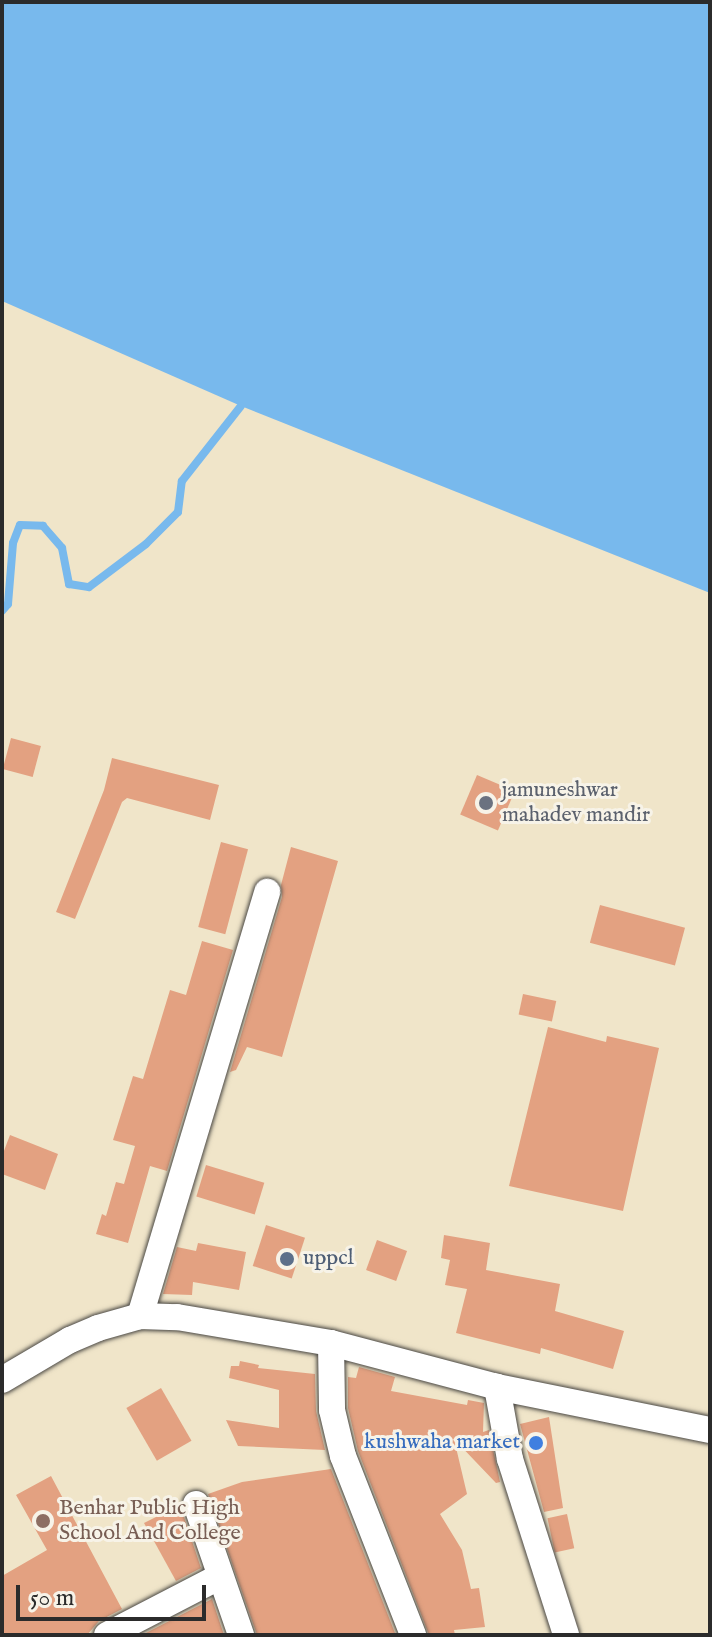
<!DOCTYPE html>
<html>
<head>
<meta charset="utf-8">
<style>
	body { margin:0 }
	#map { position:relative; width:712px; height:1637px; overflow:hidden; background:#f0e5c9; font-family:"IM FELL English",serif }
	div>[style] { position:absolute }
	.water>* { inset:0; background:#78b9ed }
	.stream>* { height:8px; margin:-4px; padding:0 4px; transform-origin:4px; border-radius:4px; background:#78b9ed }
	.building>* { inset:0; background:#e3a181; transform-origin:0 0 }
	.roads { filter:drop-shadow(0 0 2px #494743) drop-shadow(0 0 2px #494743) }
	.minor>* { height:26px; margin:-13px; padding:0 13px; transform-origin:13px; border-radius:13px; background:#fff }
	.dots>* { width:22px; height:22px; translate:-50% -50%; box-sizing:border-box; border:4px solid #f7f3e8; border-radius:50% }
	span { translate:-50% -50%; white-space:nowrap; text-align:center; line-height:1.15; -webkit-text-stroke:6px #f7f3e8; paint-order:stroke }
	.worship-label { font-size:22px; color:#5b616d }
	.left { translate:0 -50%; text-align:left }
	.service-label { font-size:22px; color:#4e5e75 }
	.shop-label { font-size:22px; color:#366cbe }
	.right { translate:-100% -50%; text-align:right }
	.education-label { font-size:22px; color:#785e54 }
	.frame { position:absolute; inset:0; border:4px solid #2b2b2b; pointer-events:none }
	.scale { position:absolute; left:16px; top:1585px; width:190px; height:36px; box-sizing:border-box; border:4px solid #2b2b2b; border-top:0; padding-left:10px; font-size:24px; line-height:28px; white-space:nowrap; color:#2b2b2b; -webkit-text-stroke:6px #f7f3e8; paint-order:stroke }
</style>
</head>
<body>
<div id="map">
	<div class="water">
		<div style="clip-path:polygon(2px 2px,710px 2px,710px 593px,241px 406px,2px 301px)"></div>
	</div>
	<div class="stream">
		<div style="left:2px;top:611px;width:9px;rotate:-49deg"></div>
		<div style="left:8px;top:604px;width:61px;rotate:-85.3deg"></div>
		<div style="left:13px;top:543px;width:19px;rotate:-69deg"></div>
		<div style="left:20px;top:525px;width:23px;rotate:2deg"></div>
		<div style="left:43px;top:526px;width:29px;rotate:49deg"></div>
		<div style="left:62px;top:548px;width:37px;rotate:79deg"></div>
		<div style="left:69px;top:584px;width:20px;rotate:9deg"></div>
		<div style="left:89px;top:587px;width:71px;rotate:-37deg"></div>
		<div style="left:146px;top:544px;width:45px;rotate:-45deg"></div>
		<div style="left:178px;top:512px;width:31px;rotate:-83deg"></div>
		<div style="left:182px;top:481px;width:95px;rotate:-51.8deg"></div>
	</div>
	<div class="building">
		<div style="left:11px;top:738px;width:31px;height:32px;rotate:15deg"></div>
		<div style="clip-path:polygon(112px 758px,219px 785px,210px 820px,127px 798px,122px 802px,75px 919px,56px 912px,104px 790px)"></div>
		<div style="left:477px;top:775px;width:41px;height:43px;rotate:23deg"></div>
		<div style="left:221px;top:842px;width:28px;height:88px;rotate:15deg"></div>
		<div style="clip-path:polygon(291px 847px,338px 861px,282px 1057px,247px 1047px,236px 1070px,230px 1072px,282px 897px,281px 885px)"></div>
		<div style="left:600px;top:905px;width:88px;height:39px;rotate:15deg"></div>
		<div style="clip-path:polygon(202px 941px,233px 950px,167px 1171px,150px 1166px,128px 1243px,96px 1234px,102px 1214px,106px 1216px,116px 1182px,124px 1184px,135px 1146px,113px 1140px,133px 1076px,143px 1079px,170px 990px,186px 995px)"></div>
		<div style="left:523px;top:994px;width:34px;height:21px;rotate:12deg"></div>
		<div style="clip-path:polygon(548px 1027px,606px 1042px,607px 1036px,659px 1048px,623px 1211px,509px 1186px)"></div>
		<div style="clip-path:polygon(10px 1135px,58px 1154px,45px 1190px,2px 1174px,2px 1156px)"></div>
		<div style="left:206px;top:1165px;width:61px;height:33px;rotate:17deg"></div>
		<div style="left:266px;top:1225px;width:41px;height:43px;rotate:18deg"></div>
		<div style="clip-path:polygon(444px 1235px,490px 1243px,486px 1270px,560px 1284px,555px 1311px,624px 1331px,613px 1369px,541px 1348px,540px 1354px,456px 1333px,467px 1289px,445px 1285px,450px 1260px,441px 1258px)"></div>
		<div style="left:377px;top:1240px;width:32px;height:32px;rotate:20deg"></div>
		<div style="clip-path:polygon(198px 1243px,246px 1252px,239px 1290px,193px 1282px,192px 1295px,163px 1294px,177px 1247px,196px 1251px)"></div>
		<div style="clip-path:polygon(240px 1361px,259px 1365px,258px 1368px,315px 1374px,316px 1411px,325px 1450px,238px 1446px,226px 1420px,279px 1428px,279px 1390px,229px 1378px,231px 1366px,239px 1366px)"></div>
		<div style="clip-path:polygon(359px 1367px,395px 1377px,391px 1391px,467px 1405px,468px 1400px,484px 1403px,483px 1432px,489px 1430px,500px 1482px,496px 1483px,454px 1439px,467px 1494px,440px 1514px,462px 1550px,471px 1589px,479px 1588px,485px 1627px,454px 1630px,455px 1635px,429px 1635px,358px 1451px,348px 1408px,348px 1377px,356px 1378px)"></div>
		<div style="left:161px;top:1388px;width:61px;height:40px;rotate:60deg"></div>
		<div style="clip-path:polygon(549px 1417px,563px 1508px,544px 1512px,520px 1424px)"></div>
		<div style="clip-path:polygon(331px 1469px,395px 1633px,257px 1635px,208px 1494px,242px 1482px)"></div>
		<div style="clip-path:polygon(51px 1476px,122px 1609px,99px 1621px,87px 1635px,2px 1635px,2px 1576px,47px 1550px,16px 1495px)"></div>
		<div style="clip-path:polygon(180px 1505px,201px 1568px,176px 1581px,144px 1523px)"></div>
		<div style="left:567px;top:1514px;width:35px;height:20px;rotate:78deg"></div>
		<div style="clip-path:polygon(212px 1599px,224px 1635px,142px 1635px)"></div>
	</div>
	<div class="roads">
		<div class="minor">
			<div style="left:140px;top:1316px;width:443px;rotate:-73.3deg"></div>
			<div style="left:331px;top:1343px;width:67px;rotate:89.1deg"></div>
			<div style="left:332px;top:1410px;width:47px;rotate:76.6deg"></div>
			<div style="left:343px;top:1456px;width:192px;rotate:68.6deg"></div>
			<div style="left:2px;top:1380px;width:79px;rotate:-30.5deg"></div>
			<div style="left:70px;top:1340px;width:30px;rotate:-23deg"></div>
			<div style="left:98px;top:1328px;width:44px;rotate:-15.9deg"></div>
			<div style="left:140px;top:1316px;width:37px;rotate:2deg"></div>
			<div style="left:177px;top:1317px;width:156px;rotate:9.6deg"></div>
			<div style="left:331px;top:1343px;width:172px;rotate:14.8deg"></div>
			<div style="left:497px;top:1387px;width:217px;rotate:11.4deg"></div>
			<div style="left:497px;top:1387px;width:73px;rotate:79.8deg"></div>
			<div style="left:510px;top:1459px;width:185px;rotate:72.3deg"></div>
			<div style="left:196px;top:1504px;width:139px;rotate:71deg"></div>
			<div style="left:107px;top:1635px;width:126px;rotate:-27.4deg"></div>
		</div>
	</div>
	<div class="dots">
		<div style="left:486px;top:803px;background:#6b7280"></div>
		<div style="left:287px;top:1259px;background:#5c6f8a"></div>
		<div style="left:536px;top:1443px;background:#3f7fe0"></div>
		<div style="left:43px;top:1521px;background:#8d6e63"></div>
	</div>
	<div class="worship-label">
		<span class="left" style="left:502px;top:803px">jamuneshwar<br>mahadev mandir</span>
	</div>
	<div class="service-label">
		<span class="left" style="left:303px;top:1259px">uppcl</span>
	</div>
	<div class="shop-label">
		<span class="right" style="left:520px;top:1443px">kushwaha market</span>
	</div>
	<div class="education-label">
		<span class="left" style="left:59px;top:1521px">Benhar Public High<br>School And College</span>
	</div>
	<div class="frame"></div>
	<div class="scale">50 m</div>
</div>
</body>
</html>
